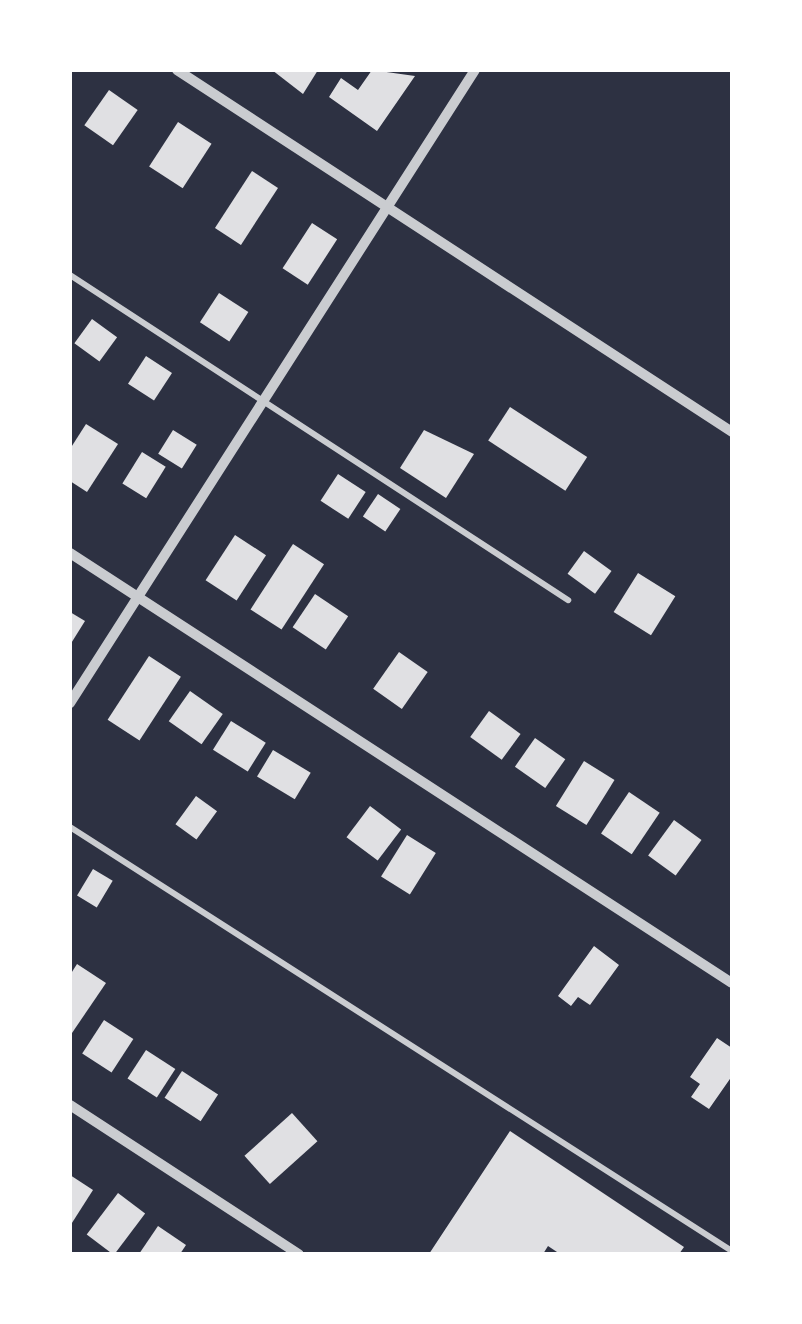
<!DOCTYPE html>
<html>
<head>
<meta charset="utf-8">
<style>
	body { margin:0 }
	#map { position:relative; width:802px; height:1324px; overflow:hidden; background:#2d3142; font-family:"Noto Serif",serif }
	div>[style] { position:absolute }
	.building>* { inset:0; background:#e0e0e3; transform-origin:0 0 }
	.service>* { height:6px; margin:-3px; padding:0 3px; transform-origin:3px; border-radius:3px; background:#caccd0 }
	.minor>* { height:10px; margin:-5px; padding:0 5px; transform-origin:5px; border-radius:5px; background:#caccd0 }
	span { translate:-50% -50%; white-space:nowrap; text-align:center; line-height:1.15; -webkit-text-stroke:9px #fff; paint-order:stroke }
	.frame { position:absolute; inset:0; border:72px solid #fff; pointer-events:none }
</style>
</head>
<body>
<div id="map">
	<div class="building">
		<div style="clip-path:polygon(272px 70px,318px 70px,303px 94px)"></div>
		<div style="clip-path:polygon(372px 70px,415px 76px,377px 131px,329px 97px,341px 78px,358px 90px)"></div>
		<div style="left:109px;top:90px;width:35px;height:43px;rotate:35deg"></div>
		<div style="left:178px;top:122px;width:40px;height:53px;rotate:33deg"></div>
		<div style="left:252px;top:171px;width:31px;height:68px;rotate:33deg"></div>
		<div style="left:312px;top:223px;width:30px;height:54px;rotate:33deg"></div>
		<div style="left:219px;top:293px;width:35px;height:35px;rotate:33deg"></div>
		<div style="left:92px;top:319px;width:31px;height:30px;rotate:36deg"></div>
		<div style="left:146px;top:356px;width:31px;height:33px;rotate:33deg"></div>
		<div style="left:510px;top:407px;width:92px;height:40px;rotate:33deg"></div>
		<div style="clip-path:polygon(86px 424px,118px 444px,87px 492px,70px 481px,70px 449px)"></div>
		<div style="left:173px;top:430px;width:28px;height:28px;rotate:32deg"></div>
		<div style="clip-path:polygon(424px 430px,474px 454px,446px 498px,400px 468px)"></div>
		<div style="left:142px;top:452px;width:28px;height:37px;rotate:32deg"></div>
		<div style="left:338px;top:474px;width:33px;height:32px;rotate:33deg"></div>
		<div style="left:378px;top:494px;width:27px;height:27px;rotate:34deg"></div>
		<div style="left:235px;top:535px;width:37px;height:54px;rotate:33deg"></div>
		<div style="left:293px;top:544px;width:37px;height:78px;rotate:33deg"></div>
		<div style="left:584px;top:551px;width:34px;height:28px;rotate:36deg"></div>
		<div style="left:638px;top:573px;width:44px;height:46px;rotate:32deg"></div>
		<div style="left:315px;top:594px;width:40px;height:40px;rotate:34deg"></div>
		<div style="clip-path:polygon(70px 612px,85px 621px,70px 645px)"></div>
		<div style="left:399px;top:652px;width:35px;height:45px;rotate:35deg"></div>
		<div style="left:149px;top:656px;width:38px;height:76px;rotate:33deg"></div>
		<div style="left:190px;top:691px;width:40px;height:37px;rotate:35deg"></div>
		<div style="left:489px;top:711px;width:39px;height:32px;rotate:36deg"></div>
		<div style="left:231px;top:721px;width:41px;height:34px;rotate:32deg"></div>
		<div style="left:535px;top:738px;width:37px;height:35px;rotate:35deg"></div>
		<div style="left:273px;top:750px;width:44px;height:31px;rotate:31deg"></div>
		<div style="left:584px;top:761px;width:36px;height:53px;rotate:32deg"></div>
		<div style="left:629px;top:792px;width:37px;height:50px;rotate:34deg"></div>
		<div style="left:196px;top:796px;width:26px;height:35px;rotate:36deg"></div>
		<div style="left:370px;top:806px;width:39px;height:39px;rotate:37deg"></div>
		<div style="left:674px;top:820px;width:34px;height:44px;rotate:36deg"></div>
		<div style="left:407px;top:835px;width:34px;height:49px;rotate:32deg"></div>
		<div style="left:93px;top:869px;width:23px;height:31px;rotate:31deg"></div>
		<div style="clip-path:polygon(594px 946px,619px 965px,590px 1005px,578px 997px,571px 1006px,558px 996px)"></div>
		<div style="clip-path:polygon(77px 964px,106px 983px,72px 1033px,70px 975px)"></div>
		<div style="left:104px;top:1020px;width:35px;height:40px;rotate:33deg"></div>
		<div style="clip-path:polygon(717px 1038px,732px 1048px,732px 1076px,709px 1109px,691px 1097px,700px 1084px,690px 1077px)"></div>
		<div style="left:146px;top:1050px;width:35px;height:34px;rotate:33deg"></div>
		<div style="left:182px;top:1071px;width:43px;height:32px;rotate:33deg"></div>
		<div style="left:292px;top:1113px;width:38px;height:64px;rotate:48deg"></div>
		<div style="clip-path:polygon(510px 1131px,684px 1247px,679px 1254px,560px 1254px,548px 1246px,543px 1254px,429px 1254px)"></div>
		<div style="clip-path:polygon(70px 1175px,93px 1190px,70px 1226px)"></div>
		<div style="left:118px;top:1193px;width:34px;height:52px;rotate:37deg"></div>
		<div style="clip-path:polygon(158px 1226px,186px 1245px,180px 1254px,139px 1254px)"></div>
	</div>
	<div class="service">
		<div style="left:70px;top:275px;width:595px;rotate:33.13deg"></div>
		<div style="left:70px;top:827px;width:786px;rotate:32.64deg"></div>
	</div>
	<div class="minor">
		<div style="left:177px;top:70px;width:663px;rotate:33.11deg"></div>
		<div style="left:70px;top:553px;width:789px;rotate:33.01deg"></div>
		<div style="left:70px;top:703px;width:751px;rotate:-57.39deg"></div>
		<div style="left:70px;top:1105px;width:273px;rotate:33.1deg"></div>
	</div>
	<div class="frame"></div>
</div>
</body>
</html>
